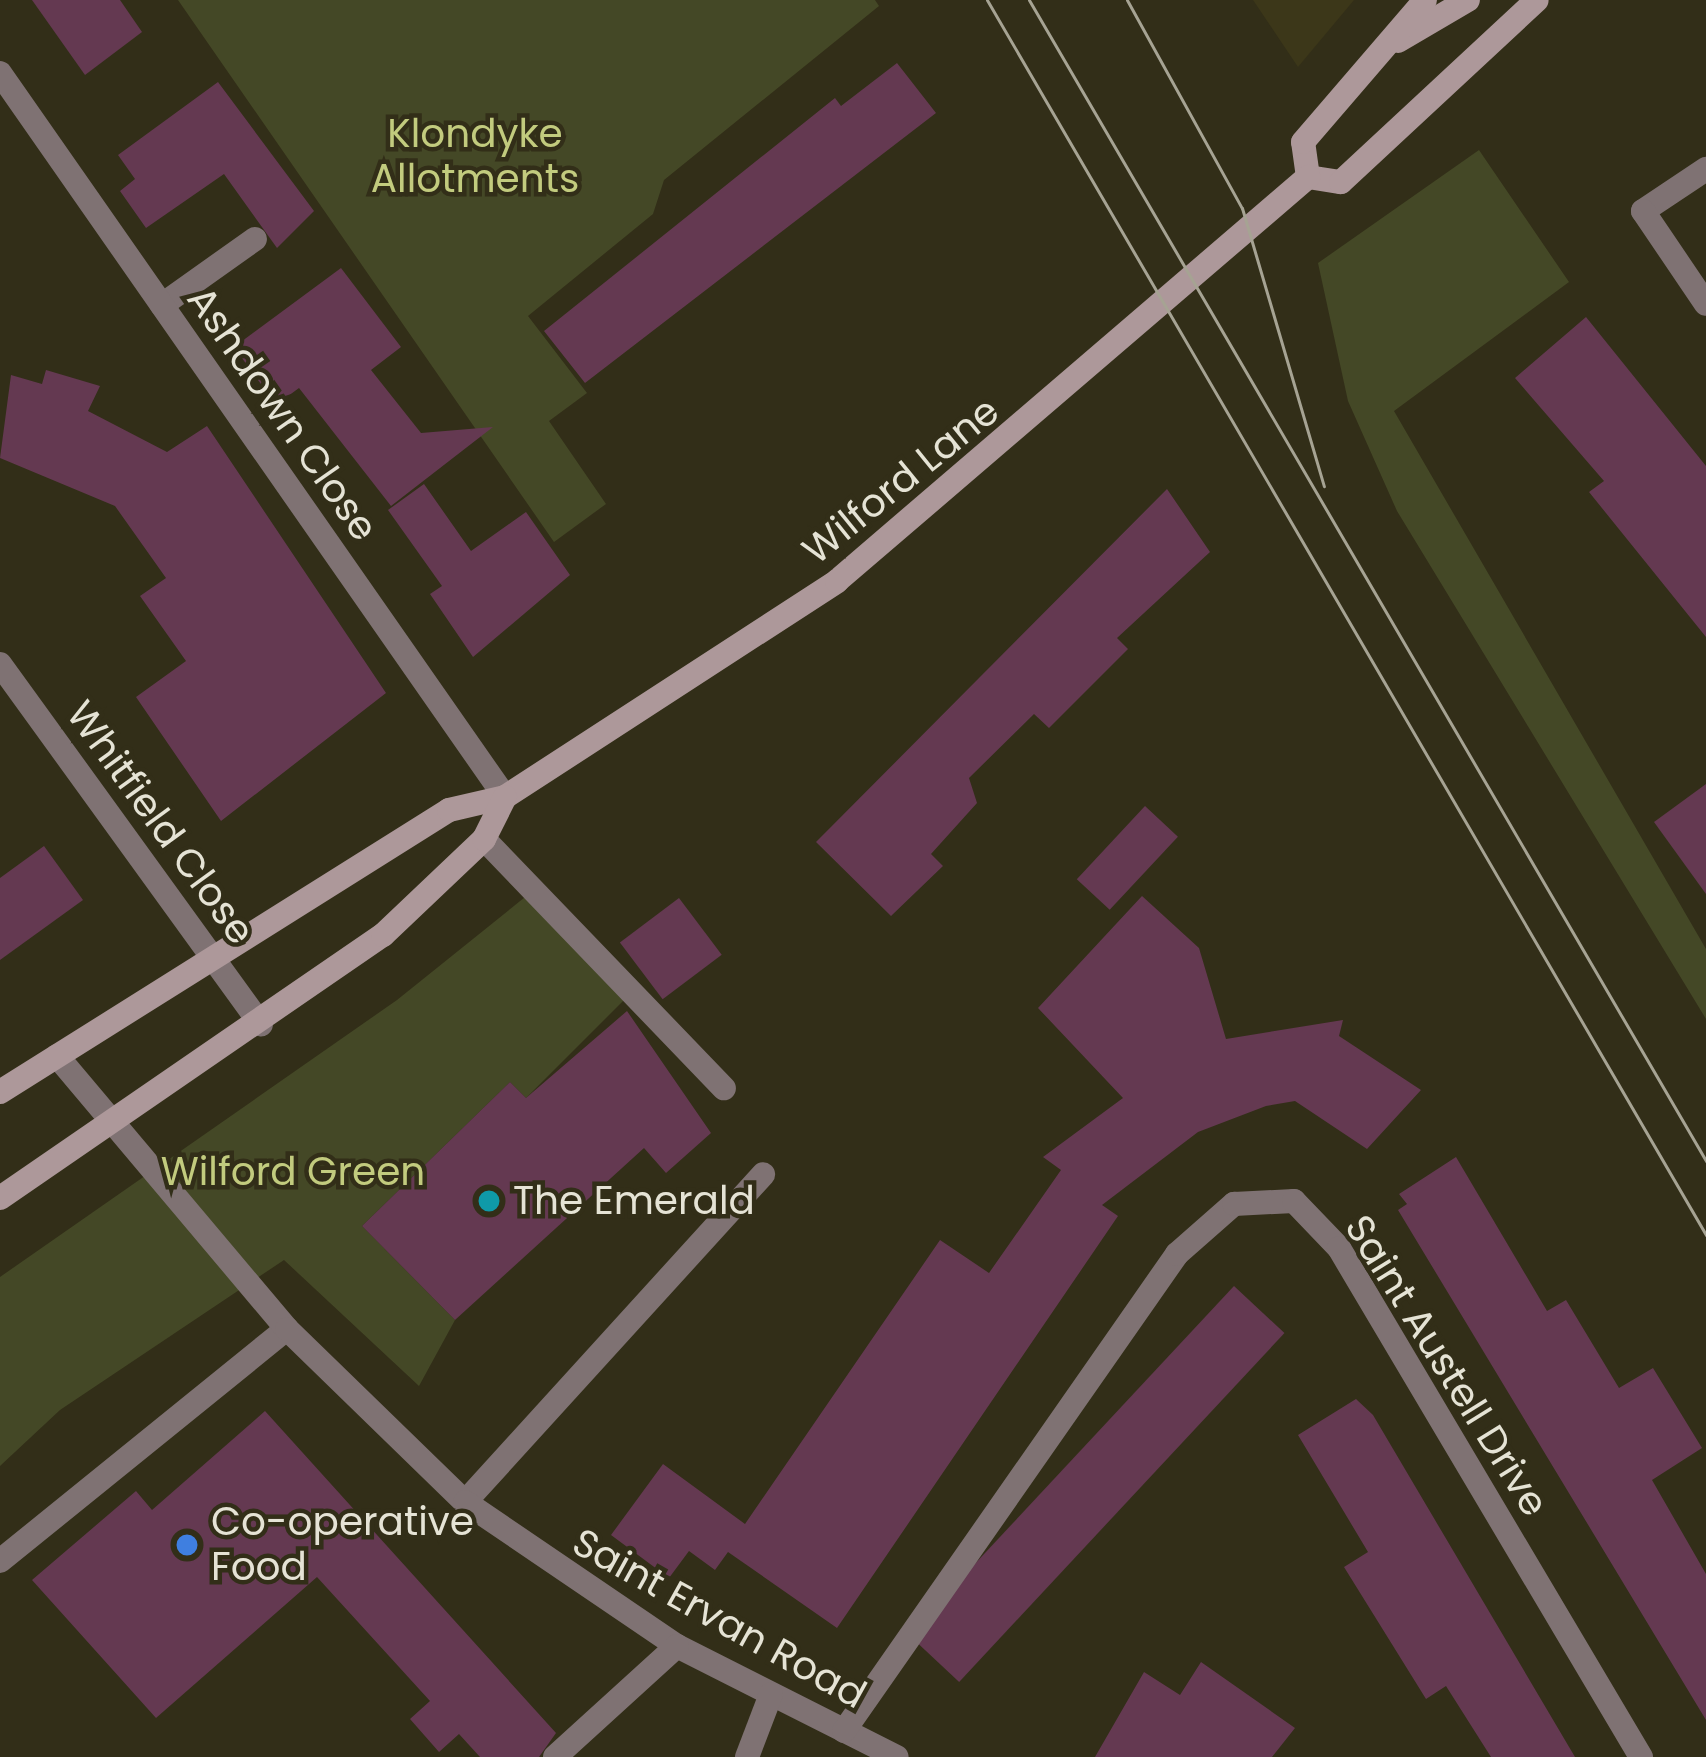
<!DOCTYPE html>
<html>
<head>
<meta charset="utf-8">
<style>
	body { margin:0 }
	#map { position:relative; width:1706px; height:1757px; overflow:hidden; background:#322e18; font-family:Poppins,sans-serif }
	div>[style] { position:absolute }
	.built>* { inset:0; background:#3c3719 }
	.green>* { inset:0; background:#444826 }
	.building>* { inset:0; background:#643951; transform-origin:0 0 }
	.lane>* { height:24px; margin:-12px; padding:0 12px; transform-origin:12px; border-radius:12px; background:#7f7273 }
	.street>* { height:24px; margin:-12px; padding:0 12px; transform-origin:12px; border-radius:12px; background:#7f7273 }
	.secondary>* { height:24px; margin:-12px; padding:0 12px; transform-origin:12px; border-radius:12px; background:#ad989a }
	.tram>* { height:3px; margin:-1.5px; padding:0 1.5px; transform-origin:1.5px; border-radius:1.5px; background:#a6a393 }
	.dots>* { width:33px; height:33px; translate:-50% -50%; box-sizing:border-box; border:6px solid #322e18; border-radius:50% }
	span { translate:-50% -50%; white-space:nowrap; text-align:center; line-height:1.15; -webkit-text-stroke:9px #322e18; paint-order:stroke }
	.park-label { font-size:39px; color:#c2cb7e }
	.street-label { font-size:39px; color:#e5e3d5 }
	.poi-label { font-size:39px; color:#e5e3d5 }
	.left { translate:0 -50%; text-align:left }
</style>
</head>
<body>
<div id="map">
	<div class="built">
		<div style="clip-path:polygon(1253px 0,1354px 0,1298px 67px)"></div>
	</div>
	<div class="green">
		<div style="clip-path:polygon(178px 0,875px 0,879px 6px,664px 180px,653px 214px,528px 316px,587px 393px,549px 421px,606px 504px,554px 542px)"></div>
		<div style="clip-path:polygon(1479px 150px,1569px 282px,1394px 411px,1706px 949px,1706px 1019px,1397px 511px,1348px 401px,1318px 263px)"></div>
		<div style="clip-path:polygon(540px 885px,633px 991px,526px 1098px,510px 1082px,362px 1226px,455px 1320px,419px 1386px,284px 1260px,60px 1410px,0 1466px,0 1277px,397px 1000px)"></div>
	</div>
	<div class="building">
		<div style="clip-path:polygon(32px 0,120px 0,142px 32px,85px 75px)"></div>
		<div style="clip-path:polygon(897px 63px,936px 113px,585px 383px,544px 331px,835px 98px,841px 106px)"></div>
		<div style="clip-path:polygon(218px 82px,314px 211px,277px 248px,224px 174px,146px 228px,120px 191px,135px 179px,118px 155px)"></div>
		<div style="clip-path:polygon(341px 268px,401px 347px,371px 370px,421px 433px,493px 427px,391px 506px,299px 388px,276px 405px,234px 347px)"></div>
		<div style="clip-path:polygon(1586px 317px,1706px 466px,1706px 637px,1589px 492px,1604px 481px,1515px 378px)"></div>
		<div style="clip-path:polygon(46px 370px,100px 386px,88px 411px,167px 452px,207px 426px,386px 693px,221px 821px,136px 697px,186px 661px,140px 596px,166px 578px,115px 506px,0 458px,11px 375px,42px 384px)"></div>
		<div style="clip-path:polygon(424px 484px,471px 551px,526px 512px,570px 575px,473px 657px,430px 594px,442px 586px,388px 510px)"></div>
		<div style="clip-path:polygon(1167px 489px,1210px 552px,1117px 638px,1128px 649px,1049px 728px,1034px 714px,969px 778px,977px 803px,931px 854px,943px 866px,891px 916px,816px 842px)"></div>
		<div style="clip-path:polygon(1706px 784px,1706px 894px,1654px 822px)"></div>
		<div style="left:1145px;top:806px;width:45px;height:100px;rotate:43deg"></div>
		<div style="clip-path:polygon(44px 846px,83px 900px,0 960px,0 878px)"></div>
		<div style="clip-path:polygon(1142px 896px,1199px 948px,1226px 1039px,1343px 1020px,1339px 1036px,1421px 1090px,1367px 1149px,1295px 1101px,1266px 1106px,1198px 1132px,1102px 1205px,1118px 1216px,837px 1628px,728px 1552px,715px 1570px,689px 1551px,669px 1578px,611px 1535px,663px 1464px,745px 1524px,940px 1240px,989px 1273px,1061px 1170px,1043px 1157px,1123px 1098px,1038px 1008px)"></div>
		<div style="left:679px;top:898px;width:71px;height:74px;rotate:53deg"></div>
		<div style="clip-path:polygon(627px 1011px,711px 1133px,666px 1173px,644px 1148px,455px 1320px,362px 1226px,510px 1082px,526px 1098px)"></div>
		<div style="clip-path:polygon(1456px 1157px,1547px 1311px,1566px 1300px,1619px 1388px,1653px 1368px,1702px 1448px,1652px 1480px,1706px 1574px,1706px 1720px,1398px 1210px,1407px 1204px,1399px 1194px)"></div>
		<div style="left:1234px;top:1286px;width:69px;height:477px;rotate:43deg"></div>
		<div style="clip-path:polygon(1356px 1399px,1373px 1415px,1575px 1757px,1491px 1757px,1446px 1686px,1426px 1699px,1344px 1567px,1368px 1552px,1298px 1435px)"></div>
		<div style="clip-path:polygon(265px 1411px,556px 1733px,539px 1757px,480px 1757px,459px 1734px,439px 1752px,410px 1719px,430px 1701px,317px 1577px,156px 1718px,32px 1580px,136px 1491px,152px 1510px)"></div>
		<div style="clip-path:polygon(1201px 1662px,1295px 1728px,1272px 1757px,1095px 1757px,1144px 1672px,1180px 1695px)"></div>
	</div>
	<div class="lane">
		<div style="left:1643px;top:211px;width:76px;rotate:-33.7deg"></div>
		<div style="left:162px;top:305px;width:114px;rotate:-35.4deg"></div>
		<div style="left:484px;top:839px;width:346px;rotate:46.1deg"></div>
		<div style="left:465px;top:1502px;width:443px;rotate:-47.7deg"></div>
		<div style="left:0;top:1561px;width:369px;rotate:-39deg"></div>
	</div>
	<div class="street">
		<div style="left:0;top:73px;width:883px;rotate:55.1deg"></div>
		<div style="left:1643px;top:211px;width:112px;rotate:55.9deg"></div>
		<div style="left:0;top:664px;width:445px;rotate:54.1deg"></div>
		<div style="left:57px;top:1056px;width:357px;rotate:49.9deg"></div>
		<div style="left:287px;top:1329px;width:248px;rotate:44.2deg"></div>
		<div style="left:465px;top:1502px;width:256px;rotate:34.2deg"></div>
		<div style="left:677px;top:1646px;width:246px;rotate:26.8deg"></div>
		<div style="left:844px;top:1731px;width:582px;rotate:-55.08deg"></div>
		<div style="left:1177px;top:1254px;width:76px;rotate:-41.3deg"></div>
		<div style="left:1234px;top:1204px;width:60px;rotate:-2.9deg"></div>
		<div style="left:1294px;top:1201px;width:65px;rotate:46.2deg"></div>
		<div style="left:1339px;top:1248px;width:592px;rotate:59.32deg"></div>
		<div style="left:555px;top:1757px;width:165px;rotate:-42.3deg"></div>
		<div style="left:747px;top:1757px;width:67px;rotate:-69.1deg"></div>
	</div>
	<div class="secondary">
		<div style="left:1398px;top:41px;width:81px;rotate:-30.4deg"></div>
		<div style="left:1308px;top:177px;width:33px;rotate:9deg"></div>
		<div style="left:1341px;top:182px;width:267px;rotate:-42.9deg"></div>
		<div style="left:1308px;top:177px;width:35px;rotate:-98deg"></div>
		<div style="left:1303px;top:142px;width:187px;rotate:-49.3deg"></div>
		<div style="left:0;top:1092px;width:530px;rotate:-32.13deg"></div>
		<div style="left:449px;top:810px;width:57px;rotate:-13.1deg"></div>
		<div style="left:505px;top:797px;width:396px;rotate:-33deg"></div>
		<div style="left:837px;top:581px;width:621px;rotate:-40.62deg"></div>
		<div style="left:0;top:1198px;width:465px;rotate:-34.5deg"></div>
		<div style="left:383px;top:935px;width:139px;rotate:-43.5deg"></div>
		<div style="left:484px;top:839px;width:47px;rotate:-63.4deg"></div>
	</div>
	<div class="tram">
		<div style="left:987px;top:0;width:1429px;rotate:59.79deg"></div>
		<div style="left:1029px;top:0;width:1344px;rotate:59.75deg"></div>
		<div style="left:1127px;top:0;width:238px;rotate:61.1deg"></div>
		<div style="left:1242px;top:208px;width:290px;rotate:73.6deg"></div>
	</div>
	<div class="dots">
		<div style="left:489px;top:1201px;background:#0f9aa8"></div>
		<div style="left:187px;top:1545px;background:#3f7fe0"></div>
	</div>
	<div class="park-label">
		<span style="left:475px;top:157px">Klondyke<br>Allotments</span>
		<span style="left:293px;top:1172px">Wilford Green</span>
	</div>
	<div class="street-label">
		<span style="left:282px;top:414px;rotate:55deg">Ashdown Close</span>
		<span style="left:901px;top:481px;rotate:-39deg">Wilford Lane</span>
		<span style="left:160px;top:823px;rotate:54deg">Whitfield Close</span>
		<span style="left:1446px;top:1366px;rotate:58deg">Saint Austell Drive</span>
		<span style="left:719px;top:1619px;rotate:29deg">Saint Ervan Road</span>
	</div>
	<div class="poi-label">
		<span class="left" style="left:513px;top:1201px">The Emerald</span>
		<span class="left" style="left:211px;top:1545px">Co-operative<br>Food</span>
	</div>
</div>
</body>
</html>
